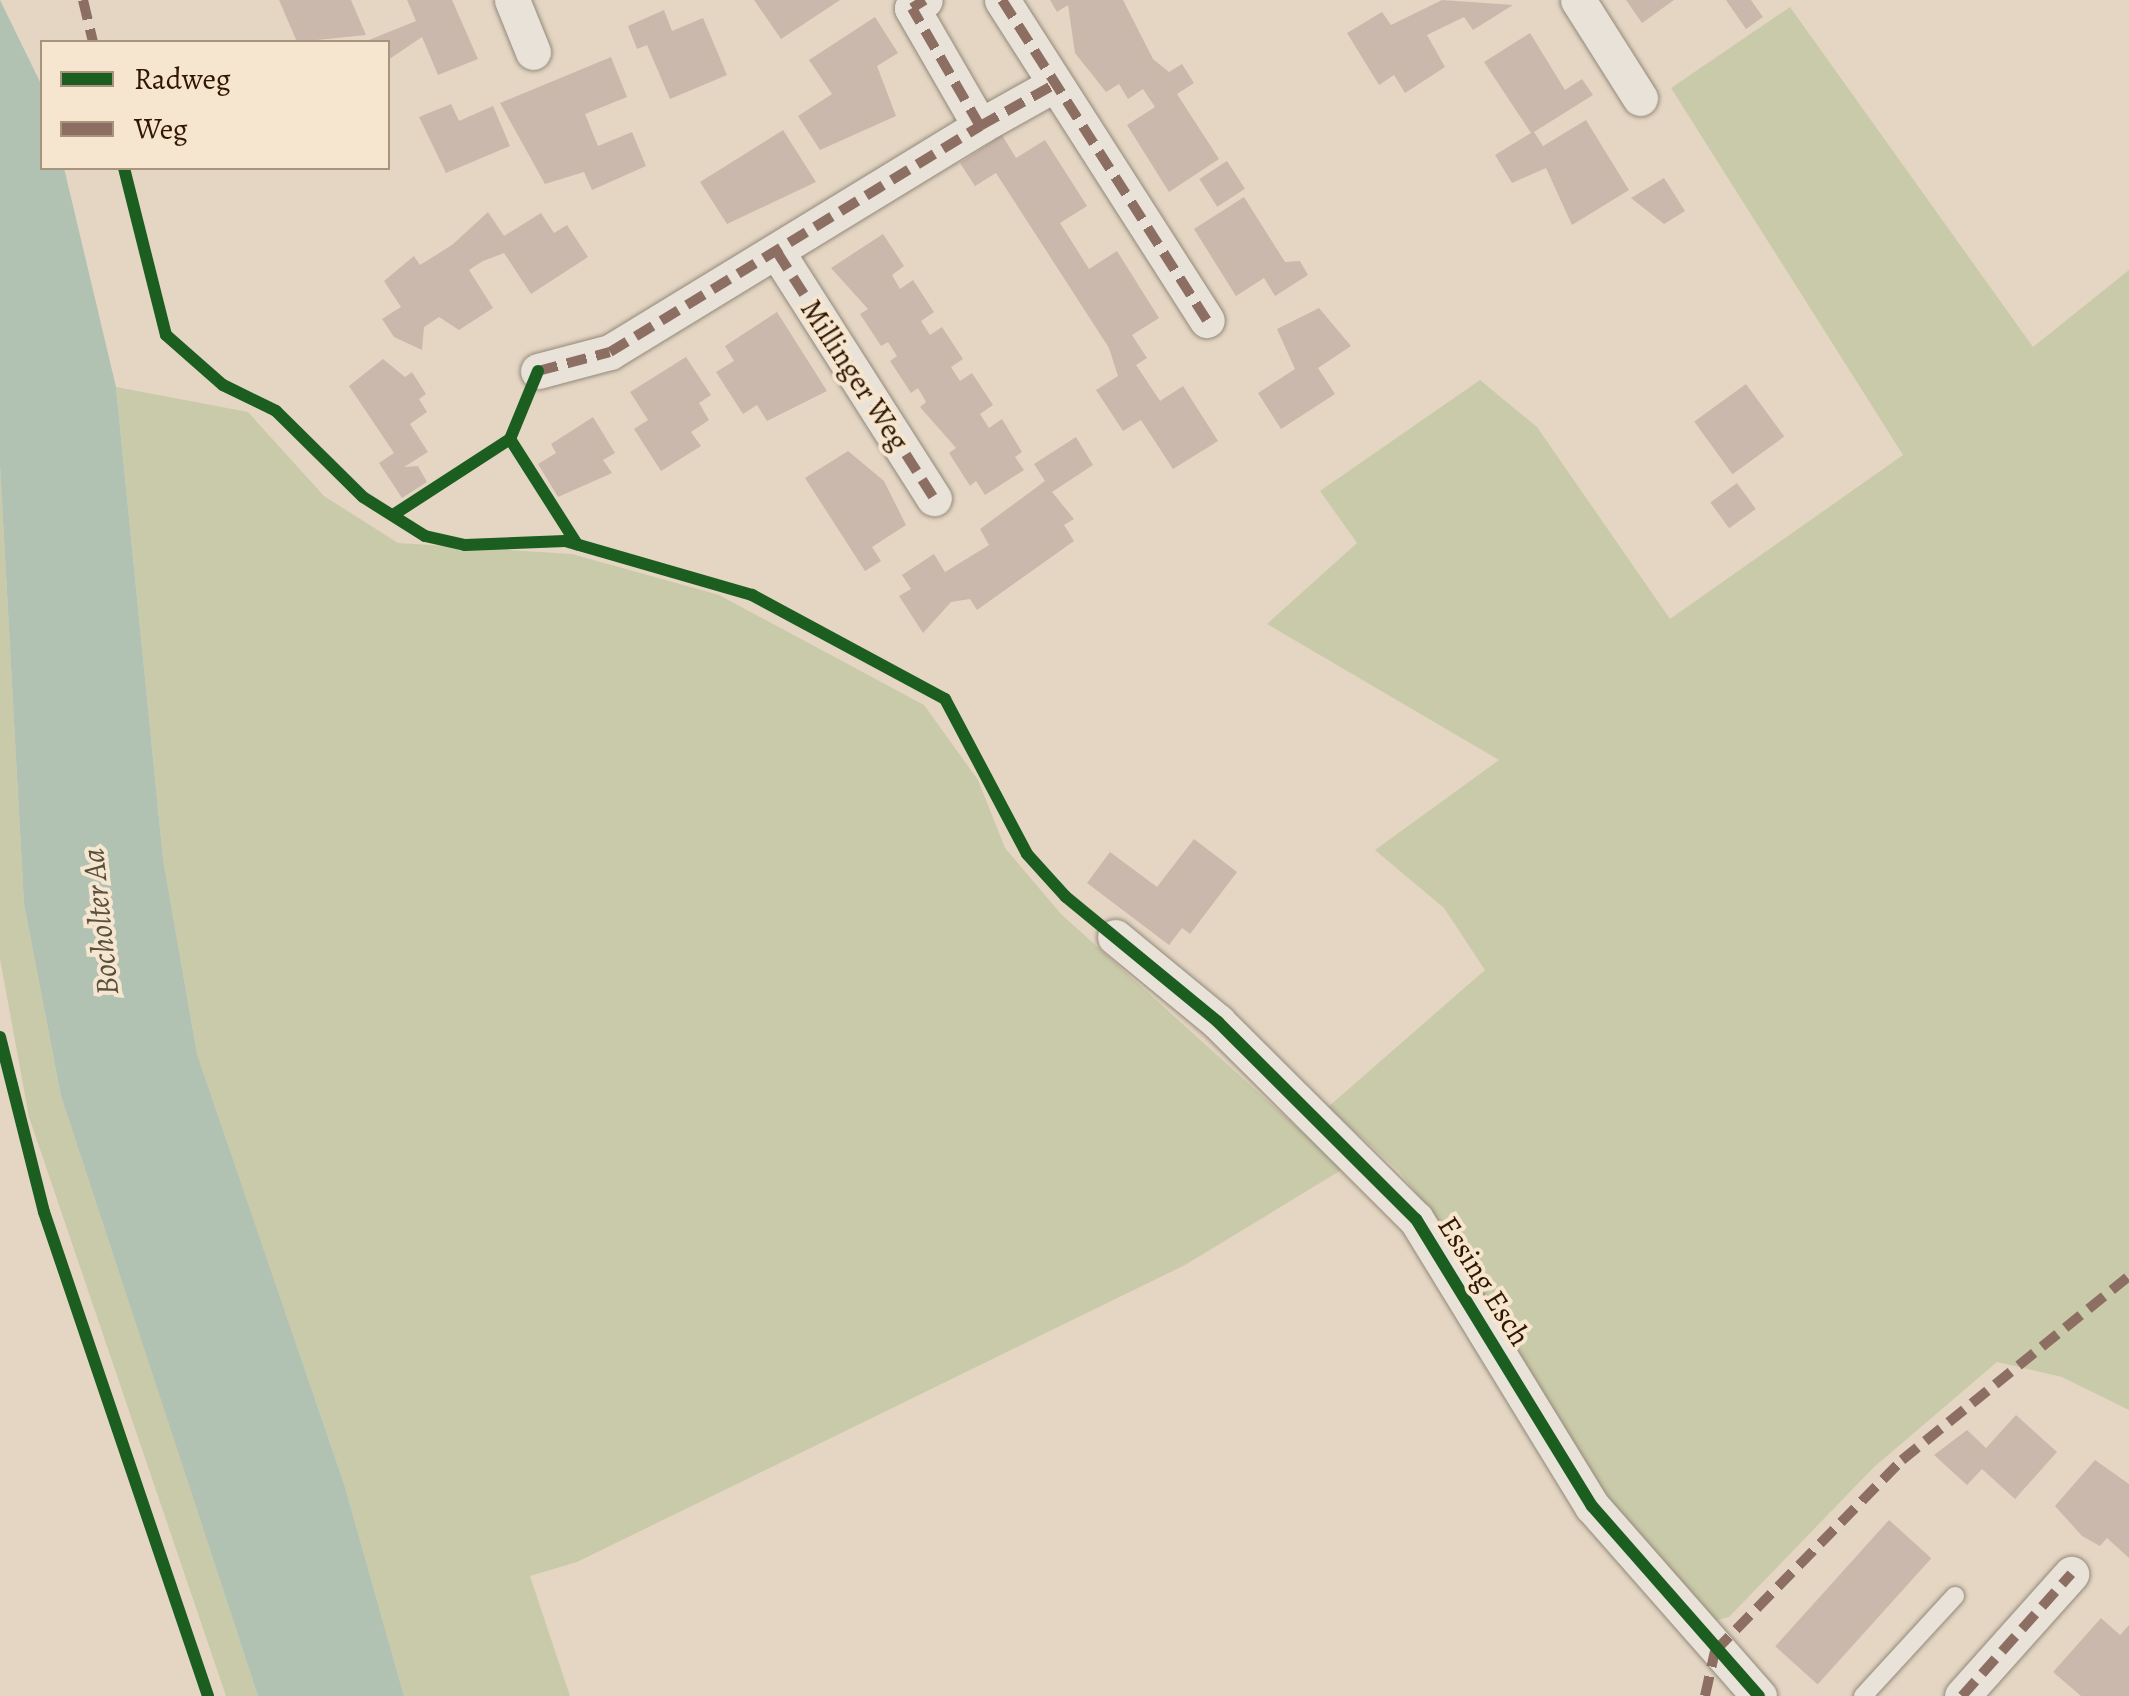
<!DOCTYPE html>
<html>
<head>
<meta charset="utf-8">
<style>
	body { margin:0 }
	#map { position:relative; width:2129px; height:1696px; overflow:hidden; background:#e4d6c3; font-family:Alegreya,serif }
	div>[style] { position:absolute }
	.green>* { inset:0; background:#c9caa9 }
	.water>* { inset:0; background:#b1c2b3 }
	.building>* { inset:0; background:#cbb8ac; transform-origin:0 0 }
	.roads { filter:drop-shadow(0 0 2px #93887a) drop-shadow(0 0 2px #93887a) }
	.service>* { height:18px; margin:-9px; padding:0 9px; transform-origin:9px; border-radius:9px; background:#e9e2d8 }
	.minor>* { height:35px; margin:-17.5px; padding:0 17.5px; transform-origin:17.5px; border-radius:17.5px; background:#e9e2d8 }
	.quiet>* { height:10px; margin-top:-5px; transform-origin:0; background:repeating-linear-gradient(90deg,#8d6e63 0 20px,transparent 0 30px) }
	.cycleway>* { height:12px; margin:-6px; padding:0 6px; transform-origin:6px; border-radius:6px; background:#1b5e20 }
	span { translate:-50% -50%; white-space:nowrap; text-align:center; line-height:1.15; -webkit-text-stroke:8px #f6e6d0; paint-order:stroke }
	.street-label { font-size:30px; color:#321700 }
	.water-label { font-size:32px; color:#57503c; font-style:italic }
	.legend { position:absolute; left:40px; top:40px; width:350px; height:130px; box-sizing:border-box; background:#f6e6d0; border:2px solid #a8937d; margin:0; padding:12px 18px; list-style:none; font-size:30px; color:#321700 }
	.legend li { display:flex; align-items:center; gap:20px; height:50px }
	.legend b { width:50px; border:2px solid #a8937d }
</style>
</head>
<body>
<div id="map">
	<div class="green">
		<div style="clip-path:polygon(1790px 7px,2033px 347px,2129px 270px,2129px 1410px,2062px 1377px,1997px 1362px,1874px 1467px,1729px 1617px,1705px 1623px,1623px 1537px,1442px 1226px,1399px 1171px,1328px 1107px,1485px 970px,1444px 908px,1375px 850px,1499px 760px,1267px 624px,1357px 543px,1320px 491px,1480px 380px,1537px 427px,1670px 619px,1903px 455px,1671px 88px)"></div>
		<div style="clip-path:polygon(116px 387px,248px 412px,324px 496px,398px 543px,572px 554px,719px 595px,924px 705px,978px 780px,1005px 848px,1061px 914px,1343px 1169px,1185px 1265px,577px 1562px,530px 1576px,570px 1696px,404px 1696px,345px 1487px,197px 1054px,163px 859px)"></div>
		<div style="clip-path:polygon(0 465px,24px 904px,61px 1096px,258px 1696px,226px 1696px,29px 1117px,0 959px)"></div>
	</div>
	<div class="water">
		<div style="clip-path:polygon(0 0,42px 86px,42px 168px,64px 168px,116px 387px,163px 859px,197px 1054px,345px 1487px,404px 1696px,258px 1696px,61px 1096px,24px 904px,0 465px)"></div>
	</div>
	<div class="building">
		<div style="clip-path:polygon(279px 0,351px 0,366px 35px,297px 42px)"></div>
		<div style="clip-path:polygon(407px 0,452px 0,478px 59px,438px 75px,422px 37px,388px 60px,388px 42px,364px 42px,416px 21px)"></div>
		<div style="clip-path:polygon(754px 0,840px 0,781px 39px)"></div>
		<div style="clip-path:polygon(1050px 0,1123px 0,1153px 59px,1169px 72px,1182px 64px,1194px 83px,1177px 94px,1219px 159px,1169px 192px,1127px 125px,1155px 107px,1143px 89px,1128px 99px,1119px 84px,1106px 92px,1075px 53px,1068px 5px,1057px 12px)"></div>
		<div style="clip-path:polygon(1442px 0,1513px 5px,1473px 30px,1464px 17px,1427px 35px,1445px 67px,1405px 93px,1394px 75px,1379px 85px,1347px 33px,1382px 12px,1391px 25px)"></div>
		<div style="clip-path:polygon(1626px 0,1674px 0,1642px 23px)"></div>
		<div style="clip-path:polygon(1726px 0,1751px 0,1763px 17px,1746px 29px)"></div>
		<div style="clip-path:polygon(664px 10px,672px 31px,703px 18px,727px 75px,670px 99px,647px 45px,637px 49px,628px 26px)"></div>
		<div style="clip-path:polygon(875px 17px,898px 53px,877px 66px,896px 116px,820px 150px,798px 116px,832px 94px,809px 60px)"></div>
		<div style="clip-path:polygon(1530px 33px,1565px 90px,1582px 79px,1593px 95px,1534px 132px,1543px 146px,1586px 120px,1629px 190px,1572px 225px,1546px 168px,1512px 183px,1495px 155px,1531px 133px,1484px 62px)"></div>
		<div style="clip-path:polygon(611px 57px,627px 97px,585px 114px,598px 146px,632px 132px,646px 166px,592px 190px,584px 172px,545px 184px,500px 103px)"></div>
		<div style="clip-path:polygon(451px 104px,459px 121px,493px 106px,510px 146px,446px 173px,419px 117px)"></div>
		<div style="clip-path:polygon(783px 130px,816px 182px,727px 224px,700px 182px)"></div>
		<div style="clip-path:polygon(1002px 135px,1016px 158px,1045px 140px,1087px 206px,1060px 223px,1089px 269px,1117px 251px,1159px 318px,1132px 335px,1147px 358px,1136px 365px,1160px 401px,1183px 386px,1218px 441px,1173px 469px,1141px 420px,1123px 431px,1096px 390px,1118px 376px,1109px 348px,996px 173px,975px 186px,960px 163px)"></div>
		<div style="left:1227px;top:161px;width:33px;height:33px;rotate:57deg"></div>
		<div style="clip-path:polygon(1664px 178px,1685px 211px,1664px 224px,1631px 198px)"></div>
		<div style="clip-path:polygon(1244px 197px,1285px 262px,1300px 261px,1308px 275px,1275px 296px,1264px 278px,1236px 296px,1194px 229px)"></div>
		<div style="clip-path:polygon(488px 212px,504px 236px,541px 213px,554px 233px,567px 225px,588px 257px,531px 294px,504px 253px,483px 261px,469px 270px,493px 308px,459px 330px,439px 317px,424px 327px,422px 350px,394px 337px,382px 319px,401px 307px,384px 281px,414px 256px,420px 265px,452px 245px)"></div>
		<div style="clip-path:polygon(883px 234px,904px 266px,892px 275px,900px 289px,913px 280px,934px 312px,921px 321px,930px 335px,942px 327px,963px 359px,951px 367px,960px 381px,972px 373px,993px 405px,980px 414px,989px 428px,1002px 419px,1022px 452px,1015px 457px,1024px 470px,985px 495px,976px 481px,970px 486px,949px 453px,956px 448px,920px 407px,926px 402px,918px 388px,911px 393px,890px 361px,897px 356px,888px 342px,881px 346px,860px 314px,868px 309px,831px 268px)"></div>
		<div style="clip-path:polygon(1319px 308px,1351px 346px,1318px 368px,1335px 394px,1281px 429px,1258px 393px,1295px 369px,1277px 329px)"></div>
		<div style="clip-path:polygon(777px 312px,827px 391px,767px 421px,757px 405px,743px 414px,716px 372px,734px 361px,725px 346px)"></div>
		<div style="clip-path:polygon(686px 357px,711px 395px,699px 403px,709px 420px,691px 432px,701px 446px,661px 471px,634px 429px,648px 420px,630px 392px)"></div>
		<div style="clip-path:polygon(383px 359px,405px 377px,412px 372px,426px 394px,419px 399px,427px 412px,410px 424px,428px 452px,404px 467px,418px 466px,427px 482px,402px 498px,379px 463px,394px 453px,349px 386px)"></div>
		<div style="left:1746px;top:384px;width:65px;height:64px;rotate:54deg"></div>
		<div style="clip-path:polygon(593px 417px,615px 453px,603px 460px,612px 473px,558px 497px,538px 464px,556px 453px,551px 444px)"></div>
		<div style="clip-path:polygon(1076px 437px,1093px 465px,1052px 492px,1074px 519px,1064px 525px,1074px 541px,977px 610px,970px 599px,951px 602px,923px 633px,899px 596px,911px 589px,902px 575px,934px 554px,945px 572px,989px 545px,980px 529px,1045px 481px,1034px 464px)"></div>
		<div style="clip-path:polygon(848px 451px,884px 481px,906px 525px,872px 547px,881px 561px,865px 571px,805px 478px)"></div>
		<div style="left:1737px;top:483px;width:32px;height:33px;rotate:54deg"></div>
		<div style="clip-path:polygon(1194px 839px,1237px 872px,1190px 934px,1182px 928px,1169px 945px,1087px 883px,1110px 852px,1157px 887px)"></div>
		<div style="clip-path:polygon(2016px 1415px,2057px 1452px,2015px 1499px,1982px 1469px,1967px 1485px,1934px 1455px,1967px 1430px,1986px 1448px)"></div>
		<div style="clip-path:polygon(2095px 1460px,2129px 1484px,2129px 1558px,2107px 1538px,2100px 1546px,2082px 1536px,2055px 1506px)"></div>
		<div style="left:1889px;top:1520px;width:57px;height:170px;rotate:42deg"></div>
		<div style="clip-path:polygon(2101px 1618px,2120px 1635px,2129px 1625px,2129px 1696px,2081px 1696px,2053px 1672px)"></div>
	</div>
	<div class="roads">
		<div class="service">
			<div style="left:1863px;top:1696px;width:136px;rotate:-47.4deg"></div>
		</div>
		<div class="minor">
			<div style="left:512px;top:0;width:56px;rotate:68deg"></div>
			<div style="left:1002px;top:0;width:380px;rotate:57.4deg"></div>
			<div style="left:1578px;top:0;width:116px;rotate:57.7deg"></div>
			<div style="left:980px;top:126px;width:86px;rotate:-29.2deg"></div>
			<div style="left:777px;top:252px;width:292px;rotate:57.5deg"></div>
			<div style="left:538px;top:371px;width:74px;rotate:-14.8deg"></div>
			<div style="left:610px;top:352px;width:434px;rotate:-31.4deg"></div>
			<div style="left:980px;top:126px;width:136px;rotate:-120deg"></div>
			<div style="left:912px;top:8px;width:15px;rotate:-32deg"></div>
			<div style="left:1115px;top:937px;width:134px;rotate:39.5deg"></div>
			<div style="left:1218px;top:1022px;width:279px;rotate:44.9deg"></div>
			<div style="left:1416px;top:1219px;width:337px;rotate:58.5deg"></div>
			<div style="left:1592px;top:1506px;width:253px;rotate:48.7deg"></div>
			<div style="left:1962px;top:1696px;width:164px;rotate:-48.2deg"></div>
		</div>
	</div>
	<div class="quiet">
		<div style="left:83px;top:0;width:43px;rotate:76.6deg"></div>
		<div style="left:1002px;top:0;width:380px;rotate:57.4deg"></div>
		<div style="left:980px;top:126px;width:86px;rotate:-29.2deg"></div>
		<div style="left:777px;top:252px;width:292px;rotate:57.5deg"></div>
		<div style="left:535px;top:380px;width:9px;rotate:-72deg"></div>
		<div style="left:538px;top:371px;width:74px;rotate:-14.8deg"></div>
		<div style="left:610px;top:352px;width:434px;rotate:-31.4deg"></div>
		<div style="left:980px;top:126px;width:136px;rotate:-120deg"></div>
		<div style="left:912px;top:8px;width:15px;rotate:-32deg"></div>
		<div style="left:1705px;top:1696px;width:46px;rotate:-77.5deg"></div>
		<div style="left:1715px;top:1651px;width:267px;rotate:-45.6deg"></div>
		<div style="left:1902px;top:1460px;width:292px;rotate:-39deg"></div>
		<div style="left:1962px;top:1696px;width:164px;rotate:-48.2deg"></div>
	</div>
	<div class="cycleway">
		<div style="left:124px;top:168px;width:172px;rotate:75.9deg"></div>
		<div style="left:166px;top:335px;width:76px;rotate:41.3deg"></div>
		<div style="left:223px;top:385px;width:59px;rotate:26.1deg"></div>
		<div style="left:276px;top:411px;width:122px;rotate:44.7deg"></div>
		<div style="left:363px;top:497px;width:73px;rotate:32.2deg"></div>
		<div style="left:425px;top:536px;width:41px;rotate:12.7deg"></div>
		<div style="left:465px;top:545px;width:100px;rotate:-2.3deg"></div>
		<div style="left:565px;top:541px;width:195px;rotate:16.1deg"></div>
		<div style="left:752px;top:595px;width:219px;rotate:28.3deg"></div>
		<div style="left:945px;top:699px;width:175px;rotate:62.1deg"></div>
		<div style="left:1027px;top:854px;width:58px;rotate:47.8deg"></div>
		<div style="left:1066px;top:897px;width:197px;rotate:39.4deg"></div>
		<div style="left:1218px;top:1022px;width:279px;rotate:44.9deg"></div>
		<div style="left:1416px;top:1219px;width:337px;rotate:58.5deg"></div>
		<div style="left:1592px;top:1506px;width:253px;rotate:48.7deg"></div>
		<div style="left:538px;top:371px;width:74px;rotate:112.4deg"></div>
		<div style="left:510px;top:439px;width:125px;rotate:57.5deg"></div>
		<div style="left:393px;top:515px;width:140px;rotate:-33deg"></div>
		<div style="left:0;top:1037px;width:180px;rotate:75.9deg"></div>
		<div style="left:44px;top:1212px;width:511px;rotate:71.28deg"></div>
	</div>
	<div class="street-label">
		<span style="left:855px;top:375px;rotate:57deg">Millinger Weg</span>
		<span style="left:1484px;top:1281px;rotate:58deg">Essing Esch</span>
	</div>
	<div class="water-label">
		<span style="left:100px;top:922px;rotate:-96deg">Bocholter Aa</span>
	</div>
	<ul class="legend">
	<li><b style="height:12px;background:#1b5e20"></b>Radweg</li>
	<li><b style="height:12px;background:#8d6e63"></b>Weg</li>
	</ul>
</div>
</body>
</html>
